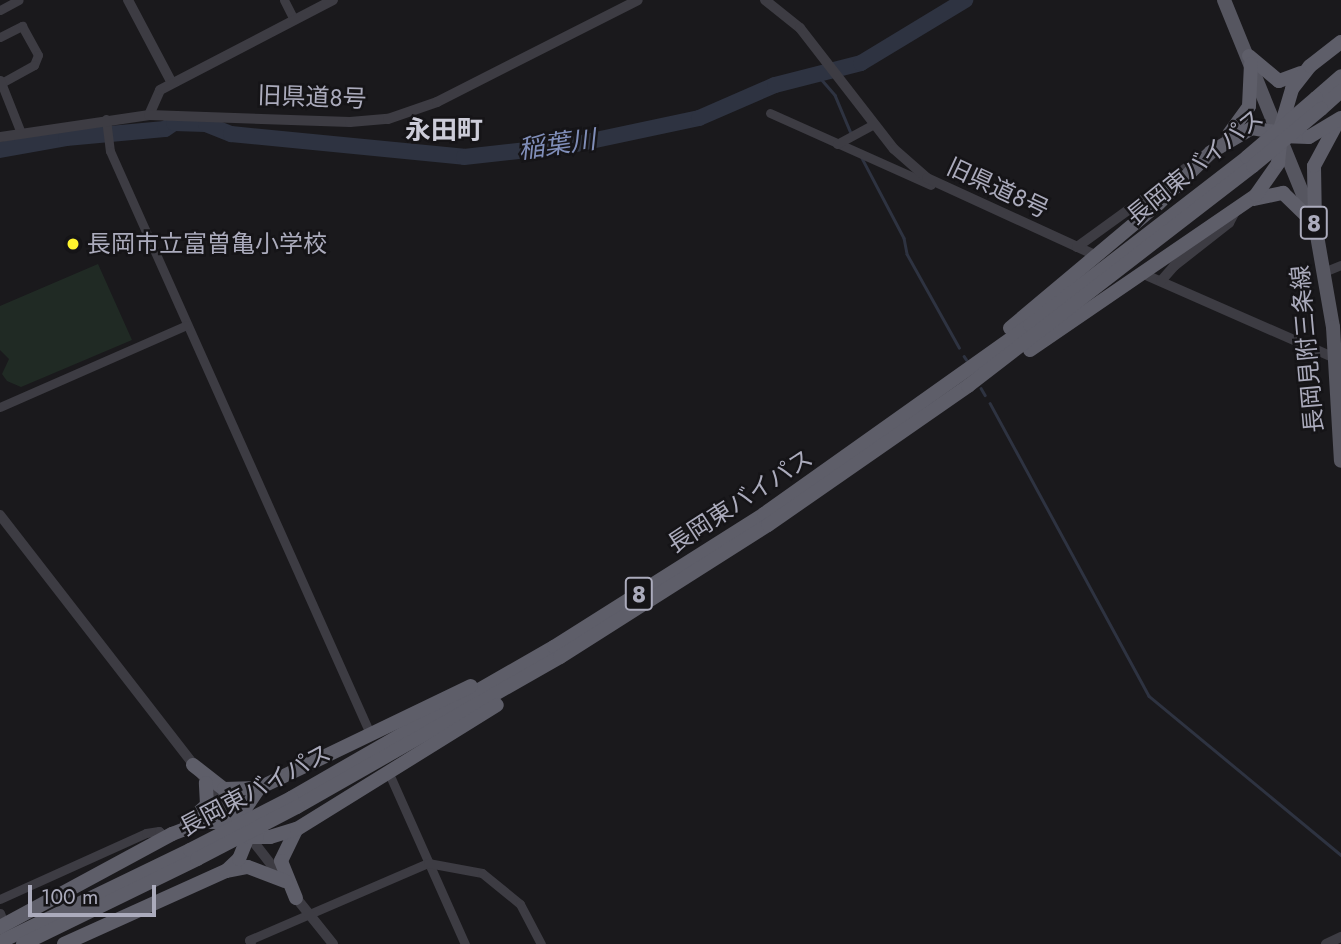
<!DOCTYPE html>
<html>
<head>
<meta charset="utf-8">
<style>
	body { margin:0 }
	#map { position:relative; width:1341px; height:944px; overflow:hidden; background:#1a191c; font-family:Jost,"Noto Sans JP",sans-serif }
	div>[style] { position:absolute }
	.green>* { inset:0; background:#202a24 }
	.stream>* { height:2.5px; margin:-1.25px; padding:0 1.25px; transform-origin:1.25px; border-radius:1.25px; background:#2e3341 }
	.river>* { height:16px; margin:-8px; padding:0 8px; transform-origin:8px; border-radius:8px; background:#2e3341 }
	.minor>* { height:9px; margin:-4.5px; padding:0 4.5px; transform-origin:4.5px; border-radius:4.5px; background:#3d3c43 }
	.tertiary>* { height:10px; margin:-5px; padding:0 5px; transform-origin:5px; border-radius:5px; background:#3d3c43 }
	.primary>* { height:14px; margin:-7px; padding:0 7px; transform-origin:7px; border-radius:7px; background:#565660 }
	.trunk>* { height:14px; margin:-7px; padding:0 7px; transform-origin:7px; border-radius:7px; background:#5e5e69 }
	.trunk-bridge>* { height:14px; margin:-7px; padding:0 7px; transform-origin:7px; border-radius:7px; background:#5e5e69 }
	.dots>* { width:19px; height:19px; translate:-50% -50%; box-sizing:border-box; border:4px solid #151417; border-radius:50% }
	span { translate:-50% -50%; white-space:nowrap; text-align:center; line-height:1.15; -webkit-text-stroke:5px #151417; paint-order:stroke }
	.shield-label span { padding:2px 5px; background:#151417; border:2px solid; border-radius:5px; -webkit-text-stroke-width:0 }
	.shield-label { font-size:23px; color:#ababbc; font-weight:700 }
	.street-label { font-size:24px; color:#ababbc }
	.poi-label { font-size:24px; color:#ababbc }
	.left { translate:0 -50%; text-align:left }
	.neighbourhood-label { font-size:26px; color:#ccccd8; font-weight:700 }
	.water-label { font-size:26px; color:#808eb9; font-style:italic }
	.scale { position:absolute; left:28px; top:885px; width:128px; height:32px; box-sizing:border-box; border:4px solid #ababbc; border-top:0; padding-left:9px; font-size:21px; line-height:24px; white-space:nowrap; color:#ababbc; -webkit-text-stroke:5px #151417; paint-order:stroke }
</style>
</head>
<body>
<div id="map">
	<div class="green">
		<div style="clip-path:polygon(98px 264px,132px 340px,21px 387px,7px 381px,2px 374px,9px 359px,0 350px,0 306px)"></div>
	</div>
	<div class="stream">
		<div style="left:816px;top:73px;width:29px;rotate:49deg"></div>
		<div style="left:835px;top:95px;width:41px;rotate:67.2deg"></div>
		<div style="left:862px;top:158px;width:90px;rotate:62.3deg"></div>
		<div style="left:904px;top:238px;width:16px;rotate:79deg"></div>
		<div style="left:907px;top:254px;width:107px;rotate:60.8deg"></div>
		<div style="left:964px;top:356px;width:4px;rotate:56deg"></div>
		<div style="left:981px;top:388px;width:8px;rotate:60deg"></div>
		<div style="left:990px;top:403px;width:333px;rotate:61.5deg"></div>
		<div style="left:1149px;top:696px;width:249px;rotate:39.6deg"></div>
	</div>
	<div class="river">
		<div style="left:0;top:150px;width:67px;rotate:-10.3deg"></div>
		<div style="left:66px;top:138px;width:99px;rotate:-5.2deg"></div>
		<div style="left:165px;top:129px;width:11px;rotate:-34deg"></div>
		<div style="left:174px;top:123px;width:32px;rotate:2deg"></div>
		<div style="left:206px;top:124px;width:27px;rotate:22deg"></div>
		<div style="left:231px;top:134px;width:234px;rotate:5.6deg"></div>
		<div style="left:464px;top:157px;width:109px;rotate:-6.3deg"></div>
		<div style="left:572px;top:145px;width:130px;rotate:-12deg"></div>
		<div style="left:699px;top:118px;width:83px;rotate:-23.5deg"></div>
		<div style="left:775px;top:85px;width:89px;rotate:-14.3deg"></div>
		<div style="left:861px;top:63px;width:122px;rotate:-31.2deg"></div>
	</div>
	<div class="minor">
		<div style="left:284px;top:0;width:22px;rotate:63deg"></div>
		<div style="left:0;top:10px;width:21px;rotate:-28deg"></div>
		<div style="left:0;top:37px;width:25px;rotate:-27deg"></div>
		<div style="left:22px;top:26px;width:33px;rotate:61deg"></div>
		<div style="left:38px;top:55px;width:11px;rotate:112deg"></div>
		<div style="left:34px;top:65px;width:37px;rotate:151deg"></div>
		<div style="left:0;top:80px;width:57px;rotate:68.4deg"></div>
		<div style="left:770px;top:113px;width:176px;rotate:24.1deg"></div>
		<div style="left:106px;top:119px;width:32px;rotate:83deg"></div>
		<div style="left:110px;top:151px;width:635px;rotate:65.94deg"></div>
		<div style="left:837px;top:144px;width:42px;rotate:-28.4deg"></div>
		<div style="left:1326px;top:271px;width:16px;rotate:-22deg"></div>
		<div style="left:0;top:407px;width:204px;rotate:-23.7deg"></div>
		<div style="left:391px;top:778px;width:182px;rotate:66deg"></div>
		<div style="left:0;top:899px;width:160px;rotate:-24.3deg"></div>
		<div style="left:146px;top:833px;width:13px;rotate:-9deg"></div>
		<div style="left:159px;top:831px;width:8px;rotate:45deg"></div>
		<div style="left:0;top:913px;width:5px;rotate:68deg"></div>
		<div style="left:251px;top:944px;width:4px;rotate:-117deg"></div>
		<div style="left:249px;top:940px;width:195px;rotate:-23.3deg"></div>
		<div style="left:428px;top:863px;width:55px;rotate:10.5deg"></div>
		<div style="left:482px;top:873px;width:49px;rotate:39.2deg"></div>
		<div style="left:520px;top:904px;width:45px;rotate:62.3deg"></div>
	</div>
	<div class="tertiary">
		<div style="left:128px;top:0;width:94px;rotate:62.1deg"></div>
		<div style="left:765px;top:0;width:45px;rotate:38.7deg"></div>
		<div style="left:800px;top:28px;width:153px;rotate:52.2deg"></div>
		<div style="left:894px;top:149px;width:44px;rotate:41.3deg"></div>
		<div style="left:927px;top:178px;width:183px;rotate:24.6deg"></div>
		<div style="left:149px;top:115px;width:27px;rotate:-66deg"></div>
		<div style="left:160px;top:90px;width:195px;rotate:-27.5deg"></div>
		<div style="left:0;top:137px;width:151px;rotate:-8.4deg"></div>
		<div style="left:149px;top:115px;width:201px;rotate:2deg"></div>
		<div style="left:350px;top:122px;width:38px;rotate:-5deg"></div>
		<div style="left:388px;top:119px;width:52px;rotate:-19.1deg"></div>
		<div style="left:437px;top:102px;width:225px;rotate:-26.9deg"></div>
		<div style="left:1077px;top:247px;width:152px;rotate:-35.9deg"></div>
		<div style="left:1148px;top:276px;width:204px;rotate:23.7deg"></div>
		<div style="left:1161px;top:281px;width:20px;rotate:-49deg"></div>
		<div style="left:1174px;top:266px;width:70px;rotate:-38deg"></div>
		<div style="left:1229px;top:223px;width:15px;rotate:-62deg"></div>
		<div style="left:0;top:515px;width:463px;rotate:52.2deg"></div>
		<div style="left:293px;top:894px;width:64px;rotate:51.3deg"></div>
		<div style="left:1326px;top:944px;width:17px;rotate:-25deg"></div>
	</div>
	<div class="primary">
		<div style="left:1224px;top:0;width:242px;rotate:67.9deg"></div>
		<div style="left:1315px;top:224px;width:105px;rotate:80.1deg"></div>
		<div style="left:1333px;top:327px;width:134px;rotate:86.6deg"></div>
	</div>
	<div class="trunk">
		<div style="left:1249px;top:56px;width:39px;rotate:40deg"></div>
		<div style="left:1279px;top:81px;width:23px;rotate:-20deg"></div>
		<div style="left:1316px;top:98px;width:33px;rotate:-41deg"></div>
		<div style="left:1321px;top:109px;width:27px;rotate:-42deg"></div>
		<div style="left:1229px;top:134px;width:34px;rotate:-54deg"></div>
		<div style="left:1249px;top:106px;width:42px;rotate:-87.3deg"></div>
		<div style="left:1254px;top:199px;width:30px;rotate:-12deg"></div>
		<div style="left:1283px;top:193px;width:43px;rotate:44.1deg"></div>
		<div style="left:1315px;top:224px;width:58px;rotate:-91deg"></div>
		<div style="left:1314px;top:166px;width:44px;rotate:-61.7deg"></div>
		<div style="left:1010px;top:328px;width:193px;rotate:-40deg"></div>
		<div style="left:1158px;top:204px;width:74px;rotate:-44.5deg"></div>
		<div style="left:1211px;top:152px;width:48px;rotate:-30.3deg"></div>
		<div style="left:1252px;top:128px;width:27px;rotate:10deg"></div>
		<div style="left:1279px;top:133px;width:46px;rotate:-73.5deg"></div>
		<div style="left:1292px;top:89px;width:29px;rotate:-52deg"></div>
		<div style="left:1310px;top:66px;width:39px;rotate:-38deg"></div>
		<div style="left:1030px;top:350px;width:274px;rotate:-34.4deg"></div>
		<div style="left:1256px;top:195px;width:39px;rotate:-55deg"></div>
		<div style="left:1278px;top:163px;width:27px;rotate:-84deg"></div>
		<div style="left:1281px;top:136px;width:28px;rotate:2deg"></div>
		<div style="left:1309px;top:137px;width:37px;rotate:-31deg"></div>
		<div style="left:193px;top:765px;width:39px;rotate:38deg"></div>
		<div style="left:224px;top:789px;width:35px;rotate:-2deg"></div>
		<div style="left:291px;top:798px;width:303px;rotate:-29.9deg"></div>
		<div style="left:554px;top:647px;width:249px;rotate:-32.3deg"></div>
		<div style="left:764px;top:514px;width:326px;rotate:-35.4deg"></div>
		<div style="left:1030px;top:325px;width:274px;rotate:-37.7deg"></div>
		<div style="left:297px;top:807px;width:303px;rotate:-29.7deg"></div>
		<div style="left:560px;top:657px;width:246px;rotate:-32.4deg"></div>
		<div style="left:768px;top:525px;width:244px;rotate:-34.8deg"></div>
		<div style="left:968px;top:386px;width:360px;rotate:-37.7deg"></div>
		<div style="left:187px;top:823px;width:27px;rotate:-42deg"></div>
		<div style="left:207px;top:805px;width:22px;rotate:-93deg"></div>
		<div style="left:296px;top:830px;width:34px;rotate:116deg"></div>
		<div style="left:281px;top:861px;width:40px;rotate:68deg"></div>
		<div style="left:227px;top:871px;width:21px;rotate:-11deg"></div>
		<div style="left:248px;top:867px;width:40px;rotate:21deg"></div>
		<div style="left:0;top:927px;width:196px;rotate:-28.4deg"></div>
		<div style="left:172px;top:834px;width:34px;rotate:-21deg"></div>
		<div style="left:204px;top:822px;width:32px"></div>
		<div style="left:236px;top:822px;width:41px;rotate:-55.9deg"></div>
		<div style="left:259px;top:788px;width:235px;rotate:-25.7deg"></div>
		<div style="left:0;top:942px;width:211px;rotate:-25.8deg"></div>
		<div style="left:23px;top:944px;width:194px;rotate:-26deg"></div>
		<div style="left:64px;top:944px;width:178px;rotate:-24.3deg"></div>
		<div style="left:226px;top:871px;width:18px;rotate:-43deg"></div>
		<div style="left:239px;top:859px;width:24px;rotate:-68deg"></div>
		<div style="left:248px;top:837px;width:22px"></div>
		<div style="left:270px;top:837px;width:28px;rotate:-17deg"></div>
		<div style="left:297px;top:829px;width:235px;rotate:-31.8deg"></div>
	</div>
	<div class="trunk-bridge">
		<div style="left:1247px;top:157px;width:91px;rotate:-40.5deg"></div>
		<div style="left:1253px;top:166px;width:89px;rotate:-40deg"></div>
		<div style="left:190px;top:850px;width:114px;rotate:-27.2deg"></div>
		<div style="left:197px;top:859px;width:113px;rotate:-27.5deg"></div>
	</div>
	<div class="dots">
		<div style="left:73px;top:244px;background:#fff52e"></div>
	</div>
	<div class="shield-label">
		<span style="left:1314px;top:223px">8</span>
		<span style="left:639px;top:594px">8</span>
	</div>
	<div class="street-label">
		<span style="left:312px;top:97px;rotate:2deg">旧県道8号</span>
		<span style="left:1195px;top:167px;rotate:-39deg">長岡東バイパス</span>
		<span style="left:998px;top:188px;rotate:25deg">旧県道8号</span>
		<span style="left:1307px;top:349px;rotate:-95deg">長岡見附三条線</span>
		<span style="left:740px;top:501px;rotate:-33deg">長岡東バイパス</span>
		<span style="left:255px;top:790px;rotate:-28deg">長岡東バイパス</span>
	</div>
	<div class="poi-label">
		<span class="left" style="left:87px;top:244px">長岡市立富曽亀小学校</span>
	</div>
	<div class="neighbourhood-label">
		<span style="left:444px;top:131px">永田町</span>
	</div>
	<div class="water-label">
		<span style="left:557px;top:145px;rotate:-8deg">稲葉川</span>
	</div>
	<div class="scale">100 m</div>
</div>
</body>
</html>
